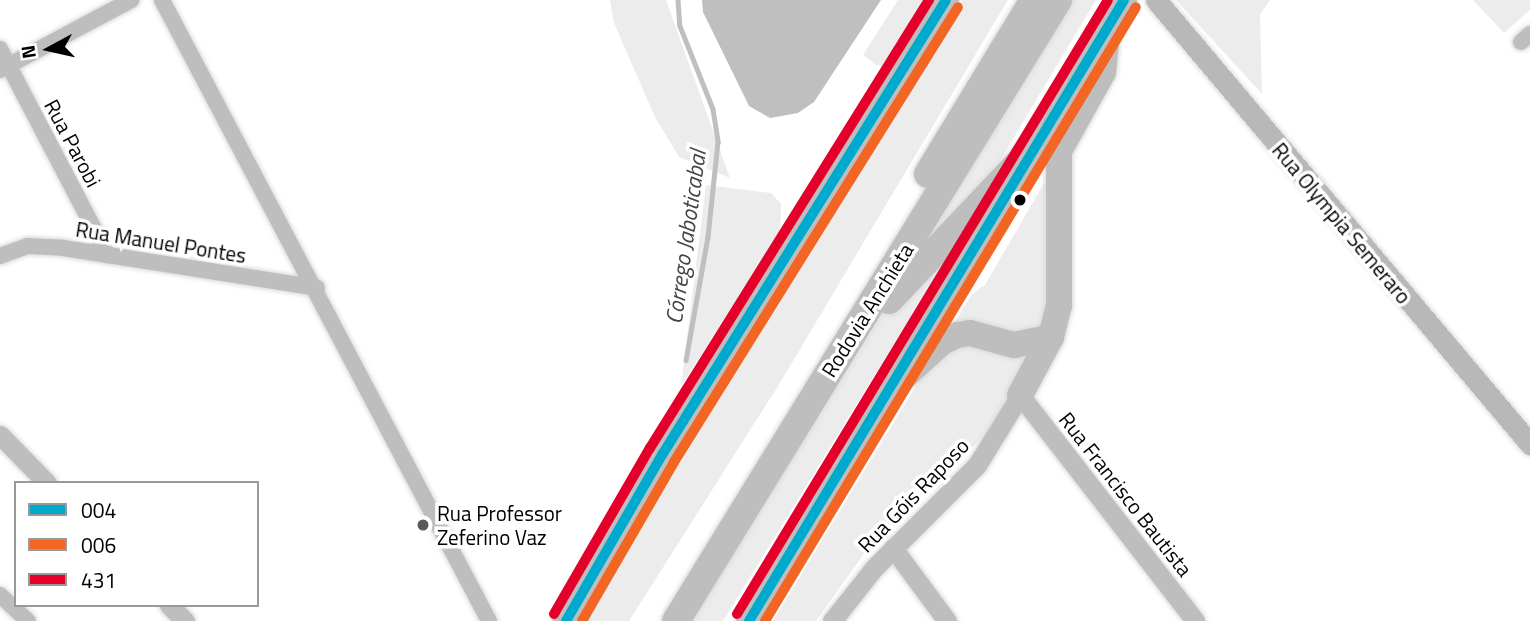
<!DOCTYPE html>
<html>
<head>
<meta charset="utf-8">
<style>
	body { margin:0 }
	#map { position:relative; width:1530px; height:621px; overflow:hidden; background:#fff; font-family:"Titillium Web",sans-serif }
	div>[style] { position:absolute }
	.green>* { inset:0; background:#ececec }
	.water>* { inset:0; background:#bfbfbf }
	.stream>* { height:4.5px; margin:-2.25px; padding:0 2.25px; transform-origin:2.25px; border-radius:2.25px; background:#bfbfbf }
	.roads { filter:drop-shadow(0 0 2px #dbdbdb) drop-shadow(0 0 2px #dbdbdb) }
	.minor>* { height:16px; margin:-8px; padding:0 8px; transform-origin:8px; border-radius:8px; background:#bebebe }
	.tertiary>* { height:19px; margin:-9.5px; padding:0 9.5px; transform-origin:9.5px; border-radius:9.5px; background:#bebebe }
	.secondary>* { height:21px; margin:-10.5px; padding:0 10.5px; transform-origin:10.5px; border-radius:10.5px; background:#b8b8b8 }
	.trunk>* { height:26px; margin:-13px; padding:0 13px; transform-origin:13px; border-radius:13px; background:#bebebe }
	.motorway>* { height:28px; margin:-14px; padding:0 14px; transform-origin:14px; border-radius:14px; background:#bebebe }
	.bus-1>* { height:10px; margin:-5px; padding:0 5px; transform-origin:5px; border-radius:5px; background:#00a9ce }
	.bus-2>* { height:10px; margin:-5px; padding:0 5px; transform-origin:5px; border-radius:5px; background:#f26522 }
	.bus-3>* { height:10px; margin:-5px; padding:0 5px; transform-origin:5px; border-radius:5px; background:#e4002b }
	.dots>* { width:19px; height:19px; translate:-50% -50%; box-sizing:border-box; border:4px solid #fff; border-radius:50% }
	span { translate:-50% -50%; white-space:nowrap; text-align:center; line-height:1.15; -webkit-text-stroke:7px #fff; paint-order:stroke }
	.street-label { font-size:21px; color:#000 }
	.poi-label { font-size:21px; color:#000 }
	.left { translate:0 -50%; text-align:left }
	.water-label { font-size:23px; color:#444; font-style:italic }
	.legend { position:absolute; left:14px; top:481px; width:245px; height:126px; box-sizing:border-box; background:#fff; border:2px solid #999; margin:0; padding:9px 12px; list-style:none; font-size:21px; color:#000 }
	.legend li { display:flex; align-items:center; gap:14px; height:35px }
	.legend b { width:35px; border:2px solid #999 }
	.north { position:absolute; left:14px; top:14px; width:70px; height:70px; -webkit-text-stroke:5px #fff; paint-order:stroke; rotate:262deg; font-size:19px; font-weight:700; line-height:28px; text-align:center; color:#000 }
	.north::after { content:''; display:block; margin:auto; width:24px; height:32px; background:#000; clip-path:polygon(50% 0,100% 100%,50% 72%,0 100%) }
</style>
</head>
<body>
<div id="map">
	<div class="green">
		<div style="clip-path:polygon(610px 0,666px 0,730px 178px,679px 157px,655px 117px,614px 23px)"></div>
		<div style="clip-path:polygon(898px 0,933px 0,891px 68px,876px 65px,863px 55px)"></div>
		<div style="clip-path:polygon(963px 0,1008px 0,778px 386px,629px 621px,583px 621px)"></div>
		<div style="clip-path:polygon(1071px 0,1096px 0,986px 184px,896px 279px)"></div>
		<div style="clip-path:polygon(1176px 0,1270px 0,1260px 15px,1262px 94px)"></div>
		<div style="clip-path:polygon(1473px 0,1530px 0,1530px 10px,1504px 33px)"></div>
		<div style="clip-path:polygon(1047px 178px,1049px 300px,1033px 356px,987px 433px,863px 555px,816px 621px,773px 621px,972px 294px,985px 285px)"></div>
		<div style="clip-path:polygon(706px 185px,771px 193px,781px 204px,780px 232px,681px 386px)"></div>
		<div style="clip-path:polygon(969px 222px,723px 621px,690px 621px,882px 316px)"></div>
	</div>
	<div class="water">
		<div style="clip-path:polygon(702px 0,881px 0,814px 102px,798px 113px,770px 118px,749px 106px,703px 12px)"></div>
	</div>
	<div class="stream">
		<div style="left:678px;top:0;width:26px;rotate:86deg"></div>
		<div style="left:680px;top:26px;width:89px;rotate:68.3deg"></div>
		<div style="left:713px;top:109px;width:33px;rotate:81deg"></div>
		<div style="left:718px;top:142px;width:96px;rotate:96deg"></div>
		<div style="left:708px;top:237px;width:125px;rotate:100.1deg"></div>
	</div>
	<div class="roads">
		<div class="minor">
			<div style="left:162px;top:0;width:702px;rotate:62.23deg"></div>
			<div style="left:1521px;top:42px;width:12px;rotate:-42deg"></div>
			<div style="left:0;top:49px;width:233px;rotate:62.4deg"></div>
			<div style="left:0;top:70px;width:149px;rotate:-28.1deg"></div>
			<div style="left:0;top:256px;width:30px;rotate:-20deg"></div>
			<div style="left:28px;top:246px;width:35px;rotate:3deg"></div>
			<div style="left:63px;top:248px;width:257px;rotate:8.9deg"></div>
			<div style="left:0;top:595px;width:38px;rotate:43deg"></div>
		</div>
		<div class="tertiary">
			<div style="left:0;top:435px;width:67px;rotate:45.6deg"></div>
			<div style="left:893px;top:548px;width:91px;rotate:53.5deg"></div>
			<div style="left:169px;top:605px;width:23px;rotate:45deg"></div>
			<div style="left:832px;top:621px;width:68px;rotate:-51.6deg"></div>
			<div style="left:874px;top:568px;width:146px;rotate:-45deg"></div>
			<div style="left:977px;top:465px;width:82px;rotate:-58.4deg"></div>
			<div style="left:1020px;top:395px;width:286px;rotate:52.2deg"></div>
		</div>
		<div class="secondary">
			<div style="left:1156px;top:0;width:581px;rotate:49.89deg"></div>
		</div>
		<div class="trunk">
			<div style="left:906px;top:375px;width:49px;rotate:-42.5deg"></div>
			<div style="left:942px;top:342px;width:17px;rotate:-25deg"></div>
			<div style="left:957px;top:335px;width:13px;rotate:-9deg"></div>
			<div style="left:970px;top:333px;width:46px;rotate:15.3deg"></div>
			<div style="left:1014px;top:345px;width:38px;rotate:-12deg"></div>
			<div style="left:1020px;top:395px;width:66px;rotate:-61.9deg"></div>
			<div style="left:1051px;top:337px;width:32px;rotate:-76deg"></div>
			<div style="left:1059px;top:306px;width:155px;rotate:-90deg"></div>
			<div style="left:1059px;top:151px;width:90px;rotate:-60.9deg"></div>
			<div style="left:1103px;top:72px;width:36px;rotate:-84deg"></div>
			<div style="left:566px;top:621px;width:192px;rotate:-60deg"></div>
			<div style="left:662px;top:455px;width:536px;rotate:-58.03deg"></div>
			<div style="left:749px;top:621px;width:725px;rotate:-58.87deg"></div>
		</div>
		<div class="motorway">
			<div style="left:928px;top:174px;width:204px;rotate:-58.7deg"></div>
			<div style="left:889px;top:300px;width:216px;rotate:-46.5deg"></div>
			<div style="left:676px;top:621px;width:729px;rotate:-58.4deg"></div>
		</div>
	</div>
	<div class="bus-1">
		<div style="left:566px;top:621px;width:192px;rotate:-60deg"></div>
		<div style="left:662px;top:455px;width:536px;rotate:-58.03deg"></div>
		<div style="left:749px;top:621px;width:725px;rotate:-58.87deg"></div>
	</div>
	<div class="bus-2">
		<div style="left:582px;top:621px;width:184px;rotate:-59.9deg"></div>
		<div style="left:674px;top:462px;width:536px;rotate:-58.03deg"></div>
		<div style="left:765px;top:621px;width:717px;rotate:-58.86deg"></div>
	</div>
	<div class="bus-3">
		<div style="left:554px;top:614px;width:192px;rotate:-60deg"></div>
		<div style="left:650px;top:448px;width:528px;rotate:-58.09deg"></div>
		<div style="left:737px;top:614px;width:717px;rotate:-58.86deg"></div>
	</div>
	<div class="dots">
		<div style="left:1020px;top:200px;background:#000"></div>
		<div style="left:423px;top:525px;background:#595959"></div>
	</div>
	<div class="street-label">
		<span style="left:73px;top:143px;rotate:62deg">Rua Parobi</span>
		<span style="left:1342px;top:223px;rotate:50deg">Rua Olympia Semeraro</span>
		<span style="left:161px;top:242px;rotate:9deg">Rua Manuel Pontes</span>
		<span style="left:867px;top:310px;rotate:-58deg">Rodovia Anchieta</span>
		<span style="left:1126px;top:494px;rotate:52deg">Rua Francisco Bautista</span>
		<span style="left:913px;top:495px;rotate:-46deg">Rua Góis Raposo</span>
	</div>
	<div class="poi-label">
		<span class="left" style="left:437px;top:525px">Rua Professor<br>Zeferino Vaz</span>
	</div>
	<div class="water-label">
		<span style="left:686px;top:237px;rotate:-82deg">Córrego Jaboticabal</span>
	</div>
	<ul class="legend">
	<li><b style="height:9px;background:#00a9ce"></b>004</li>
	<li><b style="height:9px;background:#f26522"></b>006</li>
	<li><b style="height:9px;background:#e4002b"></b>431</li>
	</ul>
	<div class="north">N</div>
</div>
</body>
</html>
